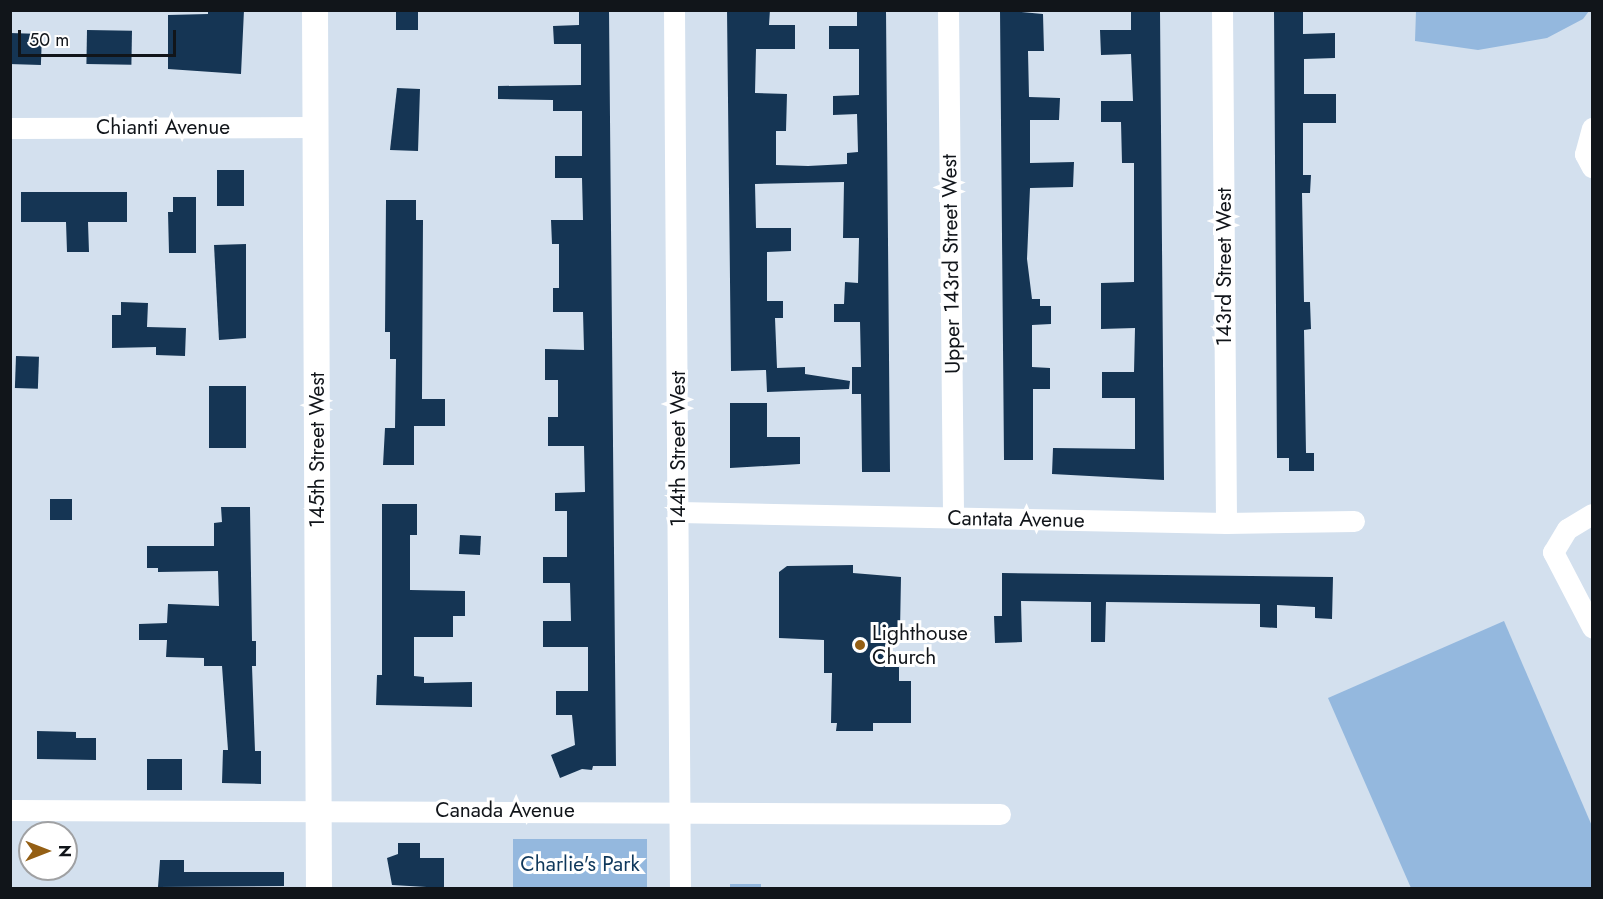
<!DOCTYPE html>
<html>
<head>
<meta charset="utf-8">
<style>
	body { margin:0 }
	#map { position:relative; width:1603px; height:899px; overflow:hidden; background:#d3e0ee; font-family:Jost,sans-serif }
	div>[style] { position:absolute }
	.green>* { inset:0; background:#94b8de; transform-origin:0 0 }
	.building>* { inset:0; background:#153554; transform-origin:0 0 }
	.minor>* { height:21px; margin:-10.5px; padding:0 10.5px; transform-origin:10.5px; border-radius:10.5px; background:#fff }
	.tertiary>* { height:26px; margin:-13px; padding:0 13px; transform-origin:13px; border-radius:13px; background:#fff }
	.dots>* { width:16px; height:16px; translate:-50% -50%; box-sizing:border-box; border:3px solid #fff; border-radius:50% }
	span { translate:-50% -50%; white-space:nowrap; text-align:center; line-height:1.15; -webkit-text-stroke:6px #fff; paint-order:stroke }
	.street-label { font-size:21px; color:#11151a }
	.poi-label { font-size:21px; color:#11151a }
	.left { translate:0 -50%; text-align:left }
	.park-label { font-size:21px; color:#0e375b }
	.frame { position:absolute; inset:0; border:12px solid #11151a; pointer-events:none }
	.north { position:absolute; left:18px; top:821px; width:60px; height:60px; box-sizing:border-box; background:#fff; border:2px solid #a0a1a3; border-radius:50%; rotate:90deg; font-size:16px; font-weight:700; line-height:24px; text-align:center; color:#11151a }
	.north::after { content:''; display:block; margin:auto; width:21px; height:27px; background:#945f14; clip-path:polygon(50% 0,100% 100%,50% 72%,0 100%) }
	.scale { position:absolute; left:18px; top:30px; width:158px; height:27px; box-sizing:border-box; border:3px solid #11151a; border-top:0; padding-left:8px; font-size:18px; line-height:21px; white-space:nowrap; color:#11151a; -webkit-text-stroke:4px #fff; paint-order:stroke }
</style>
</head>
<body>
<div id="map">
	<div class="green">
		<div style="clip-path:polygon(1416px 11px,1416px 10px,1589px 11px,1583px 19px,1547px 38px,1478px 50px,1415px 41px)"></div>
		<div style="clip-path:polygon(1504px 621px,1592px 826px,1592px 888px,1411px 888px,1328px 698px)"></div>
		<div style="left:647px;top:839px;width:49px;height:134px;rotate:90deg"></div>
		<div style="left:730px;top:884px;width:31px;height:4px"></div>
	</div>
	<div class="building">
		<div style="clip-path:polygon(208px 10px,244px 10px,241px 74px,168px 69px,168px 15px,208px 14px)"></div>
		<div style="left:396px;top:10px;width:22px;height:20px"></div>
		<div style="clip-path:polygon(579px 10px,609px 10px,616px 766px,593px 766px,592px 770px,582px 769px,560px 778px,551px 755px,575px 745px,572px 715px,556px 715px,556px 691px,588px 691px,588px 647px,543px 647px,543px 621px,571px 621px,570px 583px,543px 583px,543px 557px,567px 557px,567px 511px,555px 511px,555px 493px,585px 492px,584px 446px,548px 446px,548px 417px,558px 417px,558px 380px,545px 380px,545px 349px,584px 350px,583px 312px,553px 312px,553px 288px,559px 288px,559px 244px,552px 244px,551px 220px,583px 220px,582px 178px,555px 178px,555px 156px,582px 156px,582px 111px,553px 111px,553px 100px,498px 99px,498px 86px,581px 85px,581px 44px,554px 44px,553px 26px,579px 25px)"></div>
		<div style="clip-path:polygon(727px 10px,770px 10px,769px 25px,795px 25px,795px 49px,756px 49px,755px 93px,787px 94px,786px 131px,776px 131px,776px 165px,808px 166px,847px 164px,847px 153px,858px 152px,857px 114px,833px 115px,833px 96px,859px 95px,859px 49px,829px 49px,829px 26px,857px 26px,857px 10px,886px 10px,890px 472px,862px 472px,861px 394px,852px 394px,852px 367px,861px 367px,860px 322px,834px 322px,834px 304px,844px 304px,845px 282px,858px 283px,859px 238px,843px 238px,844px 182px,755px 184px,756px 228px,791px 228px,791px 251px,767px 252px,767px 301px,783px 301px,783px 318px,775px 318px,777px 368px,805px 367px,805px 374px,850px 381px,849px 389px,767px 392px,766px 370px,731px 371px)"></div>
		<div style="clip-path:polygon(1000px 10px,1043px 14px,1044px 51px,1028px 51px,1029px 97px,1060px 98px,1059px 120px,1030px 120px,1030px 163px,1074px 162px,1073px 187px,1030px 188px,1027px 259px,1032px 299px,1040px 299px,1040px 306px,1051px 306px,1051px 324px,1032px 325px,1032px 367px,1050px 368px,1050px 389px,1033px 389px,1033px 460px,1004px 460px)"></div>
		<div style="clip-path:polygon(1131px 10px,1160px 10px,1164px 480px,1052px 474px,1053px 448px,1135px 449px,1135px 398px,1102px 398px,1102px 372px,1134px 372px,1135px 328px,1101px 329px,1101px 283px,1134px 282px,1134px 163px,1122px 163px,1121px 122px,1101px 122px,1101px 101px,1133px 101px,1131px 54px,1101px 55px,1100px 30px,1131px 30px)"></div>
		<div style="clip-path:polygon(1274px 10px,1303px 10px,1303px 34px,1335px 33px,1335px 58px,1304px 59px,1304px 94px,1336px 94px,1336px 123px,1303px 123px,1303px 175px,1311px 175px,1310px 193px,1302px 193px,1304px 302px,1310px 302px,1311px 329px,1304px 330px,1306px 453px,1314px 453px,1314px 471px,1289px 471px,1289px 458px,1277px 458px)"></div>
		<div style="left:87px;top:30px;width:45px;height:34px;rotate:1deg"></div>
		<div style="left:10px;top:33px;width:32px;height:31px;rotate:2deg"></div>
		<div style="clip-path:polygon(397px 88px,420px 89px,418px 151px,390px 150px)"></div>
		<div style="left:217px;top:170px;width:27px;height:36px"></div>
		<div style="clip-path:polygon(21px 192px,127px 192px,127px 222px,88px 222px,89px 252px,67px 252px,66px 222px,21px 222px)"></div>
		<div style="clip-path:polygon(173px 197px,196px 197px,196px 253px,169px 253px,168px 212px,173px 212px)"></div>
		<div style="clip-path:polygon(386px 200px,416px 200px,416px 220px,423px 220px,422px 399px,445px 399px,445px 426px,414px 426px,414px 465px,383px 465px,385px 428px,395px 428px,396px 359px,390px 359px,390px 332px,385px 332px)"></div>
		<div style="clip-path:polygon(246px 244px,246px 338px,219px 340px,214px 245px)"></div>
		<div style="clip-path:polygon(121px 302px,148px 303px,147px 327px,186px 328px,185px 356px,156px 355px,156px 347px,112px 348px,112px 315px,121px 315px)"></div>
		<div style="left:16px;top:356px;width:23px;height:32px;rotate:2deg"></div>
		<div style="left:246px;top:386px;width:62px;height:37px;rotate:90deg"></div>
		<div style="clip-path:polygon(730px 403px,767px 403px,767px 437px,800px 437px,800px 464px,730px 468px)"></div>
		<div style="left:50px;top:499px;width:22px;height:21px"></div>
		<div style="clip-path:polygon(382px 504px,417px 504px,417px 535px,410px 535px,410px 590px,465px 591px,465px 616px,453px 616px,453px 637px,414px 637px,414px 676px,424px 677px,424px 683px,472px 682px,472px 707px,376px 705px,377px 675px,382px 675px)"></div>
		<div style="clip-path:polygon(221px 507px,250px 507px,252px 641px,256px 641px,256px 666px,252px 666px,255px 751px,261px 751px,261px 784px,222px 783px,223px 750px,228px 750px,222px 666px,204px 666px,204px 658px,166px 657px,167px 640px,139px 640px,139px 624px,167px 623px,168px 604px,219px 606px,218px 571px,158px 572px,158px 568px,147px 568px,147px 546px,214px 546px,214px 523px,222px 522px)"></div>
		<div style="left:460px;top:535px;width:21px;height:19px;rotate:3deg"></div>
		<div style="clip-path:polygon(853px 565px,853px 573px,901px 577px,900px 631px,891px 638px,890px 653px,899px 661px,899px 681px,911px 681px,911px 723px,873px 723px,873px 731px,836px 731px,837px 723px,831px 723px,832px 673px,824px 673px,824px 640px,779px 638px,779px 572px,787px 566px)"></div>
		<div style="clip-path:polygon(1002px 573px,1333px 577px,1332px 619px,1315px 618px,1315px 607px,1277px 605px,1277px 628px,1260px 627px,1260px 604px,1106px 602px,1105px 642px,1091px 642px,1091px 602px,1021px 601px,1022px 642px,995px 643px,994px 616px,1002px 616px)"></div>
		<div style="clip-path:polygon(37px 731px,76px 732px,76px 738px,96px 738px,96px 760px,37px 759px)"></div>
		<div style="left:147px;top:759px;width:35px;height:31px"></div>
		<div style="clip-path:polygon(398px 843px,420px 843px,420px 858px,444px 858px,444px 888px,392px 885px,387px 858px,398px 854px)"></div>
		<div style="clip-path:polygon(160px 860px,184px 860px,184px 872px,284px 872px,284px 886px,158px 887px)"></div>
	</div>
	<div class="minor">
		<div style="left:674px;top:10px;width:878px;rotate:89.61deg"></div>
		<div style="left:948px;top:10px;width:507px;rotate:89.43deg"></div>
		<div style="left:1222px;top:10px;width:513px;rotate:89.55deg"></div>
		<div style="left:10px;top:128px;width:306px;rotate:-0.2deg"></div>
		<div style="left:1592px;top:128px;width:27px;rotate:105deg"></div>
		<div style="left:1585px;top:154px;width:15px;rotate:62deg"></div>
		<div style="left:679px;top:512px;width:547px;rotate:1.15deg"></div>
		<div style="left:1226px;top:523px;width:128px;rotate:-0.9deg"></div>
		<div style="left:1592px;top:514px;width:29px;rotate:149deg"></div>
		<div style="left:1567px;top:529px;width:27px;rotate:121deg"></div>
		<div style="left:1553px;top:552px;width:85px;rotate:62.5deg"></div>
		<div style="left:10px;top:810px;width:990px;rotate:0.23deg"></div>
	</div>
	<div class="tertiary">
		<div style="left:315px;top:10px;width:878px;rotate:89.74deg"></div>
	</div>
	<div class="dots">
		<div style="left:860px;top:645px;background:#945f14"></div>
	</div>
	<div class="street-label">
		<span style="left:163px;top:127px">Chianti Avenue</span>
		<span style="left:951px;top:264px;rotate:-91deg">Upper 143rd Street West</span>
		<span style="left:1224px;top:267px;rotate:-90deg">143rd Street West</span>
		<span style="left:678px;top:449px;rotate:-90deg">144th Street West</span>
		<span style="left:317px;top:450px;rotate:-90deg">145th Street West</span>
		<span style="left:1016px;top:519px;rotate:1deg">Cantata Avenue</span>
		<span style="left:505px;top:810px">Canada Avenue</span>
	</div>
	<div class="poi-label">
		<span class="left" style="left:872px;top:645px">Lighthouse<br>Church</span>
	</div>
	<div class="park-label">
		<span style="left:580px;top:864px">Charlie's Park</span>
	</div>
	<div class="frame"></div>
	<div class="north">N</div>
	<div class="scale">50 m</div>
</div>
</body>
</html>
